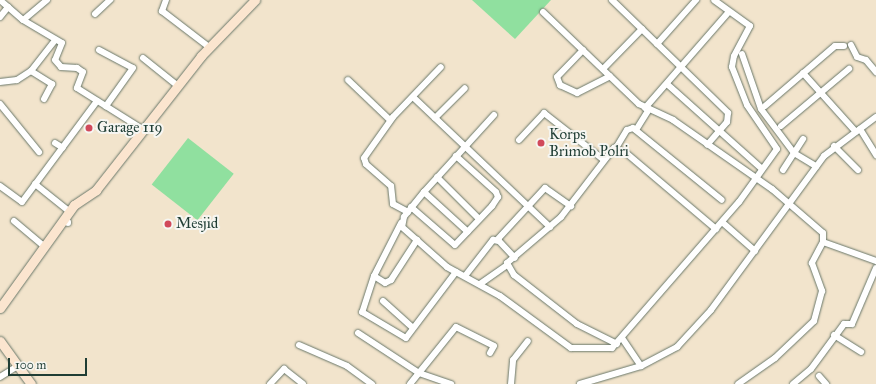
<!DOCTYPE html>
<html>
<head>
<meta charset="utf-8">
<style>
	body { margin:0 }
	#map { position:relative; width:876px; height:384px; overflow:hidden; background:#f2e4cc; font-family:"IM FELL Great Primer",serif }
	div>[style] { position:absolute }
	.green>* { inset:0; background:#90e09f; transform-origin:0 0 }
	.roads { filter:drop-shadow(0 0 1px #697769) drop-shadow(0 0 1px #697769) }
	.street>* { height:6px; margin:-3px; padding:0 3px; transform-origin:3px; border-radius:3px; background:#fff }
	.secondary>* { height:9px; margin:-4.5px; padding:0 4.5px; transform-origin:4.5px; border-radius:4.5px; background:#fbe5cf }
	.dots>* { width:11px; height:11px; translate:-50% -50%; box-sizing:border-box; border:2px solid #f6f6f2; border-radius:50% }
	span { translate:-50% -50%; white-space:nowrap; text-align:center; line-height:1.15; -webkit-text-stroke:4px #f6f6f2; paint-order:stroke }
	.poi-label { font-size:15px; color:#1f3d34 }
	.left { translate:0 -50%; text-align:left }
	.scale { position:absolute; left:8px; top:358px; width:79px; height:18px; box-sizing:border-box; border:2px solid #1f3d34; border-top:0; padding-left:5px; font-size:12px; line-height:14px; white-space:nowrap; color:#1f3d34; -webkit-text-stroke:3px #f6f6f2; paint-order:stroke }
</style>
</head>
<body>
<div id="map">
	<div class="green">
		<div style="clip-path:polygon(472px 0,551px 0,515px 39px)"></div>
		<div style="left:188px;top:138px;width:58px;height:59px;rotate:38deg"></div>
	</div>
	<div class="roads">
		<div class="street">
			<div style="left:0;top:0;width:30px;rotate:41deg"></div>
			<div style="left:47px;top:0;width:31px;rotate:140deg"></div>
			<div style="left:23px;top:20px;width:45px;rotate:30.5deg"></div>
			<div style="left:62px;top:43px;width:18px;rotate:112deg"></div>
			<div style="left:55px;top:60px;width:9px;rotate:49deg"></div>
			<div style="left:61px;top:67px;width:16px;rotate:4deg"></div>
			<div style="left:77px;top:68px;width:7px;rotate:34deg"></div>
			<div style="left:83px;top:72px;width:17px;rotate:111deg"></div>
			<div style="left:77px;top:88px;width:79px;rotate:32.1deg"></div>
			<div style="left:166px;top:0;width:12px;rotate:110deg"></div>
			<div style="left:162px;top:11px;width:59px;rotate:37.5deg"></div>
			<div style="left:612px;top:0;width:162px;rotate:44.2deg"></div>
			<div style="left:728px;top:113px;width:9px;rotate:96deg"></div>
			<div style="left:727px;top:122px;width:30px;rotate:131deg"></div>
			<div style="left:543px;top:12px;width:133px;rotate:43.8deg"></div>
			<div style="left:639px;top:104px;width:38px;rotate:25deg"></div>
			<div style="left:673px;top:120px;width:121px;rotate:34.9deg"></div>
			<div style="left:772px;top:189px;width:67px;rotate:40.8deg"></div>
			<div style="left:823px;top:233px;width:9px;rotate:90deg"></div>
			<div style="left:823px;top:242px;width:24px;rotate:118deg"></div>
			<div style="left:812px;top:263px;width:30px;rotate:70deg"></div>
			<div style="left:822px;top:291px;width:31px;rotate:105deg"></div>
			<div style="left:814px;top:321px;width:54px;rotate:136.5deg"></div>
			<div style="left:775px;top:358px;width:45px;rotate:144.9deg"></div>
			<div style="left:95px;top:14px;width:21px;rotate:-43deg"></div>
			<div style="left:0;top:17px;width:13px;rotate:-51deg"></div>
			<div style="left:657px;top:44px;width:59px;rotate:-48.4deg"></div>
			<div style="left:851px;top:45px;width:13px;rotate:63deg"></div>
			<div style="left:857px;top:57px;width:9px;rotate:18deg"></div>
			<div style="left:866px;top:60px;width:16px;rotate:50deg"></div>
			<div style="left:99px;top:50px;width:38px;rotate:28deg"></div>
			<div style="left:133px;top:68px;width:47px;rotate:125.4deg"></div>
			<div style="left:583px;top:50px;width:37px;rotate:134deg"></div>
			<div style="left:557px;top:77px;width:9px;rotate:69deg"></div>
			<div style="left:560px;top:85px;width:19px;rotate:25deg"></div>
			<div style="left:577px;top:93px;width:37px;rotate:-27deg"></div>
			<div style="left:742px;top:54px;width:58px;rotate:70.9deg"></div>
			<div style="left:761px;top:109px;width:55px;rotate:53.1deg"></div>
			<div style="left:794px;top:153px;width:26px;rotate:31deg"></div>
			<div style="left:143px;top:58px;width:45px;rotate:38.7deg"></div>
			<div style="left:603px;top:69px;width:56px;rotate:-45.7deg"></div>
			<div style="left:31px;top:71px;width:25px;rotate:32deg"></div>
			<div style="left:52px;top:84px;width:17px;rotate:118deg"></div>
			<div style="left:803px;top:73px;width:79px;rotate:48.1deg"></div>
			<div style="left:348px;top:80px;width:58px;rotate:43.6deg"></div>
			<div style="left:0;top:82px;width:17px;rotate:-7deg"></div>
			<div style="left:17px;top:80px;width:17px;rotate:-33deg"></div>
			<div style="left:31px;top:71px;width:39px;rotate:-52deg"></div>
			<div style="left:667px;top:84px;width:126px;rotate:41.8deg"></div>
			<div style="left:413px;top:97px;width:189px;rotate:43.5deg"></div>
			<div style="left:0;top:104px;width:62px;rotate:50.9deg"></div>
			<div style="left:765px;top:106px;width:92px;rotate:-40.6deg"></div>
			<div style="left:835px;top:46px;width:9px"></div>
			<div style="left:645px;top:108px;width:126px;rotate:-48.9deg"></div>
			<div style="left:494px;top:115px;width:104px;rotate:132.3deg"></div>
			<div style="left:424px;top:192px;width:32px;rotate:129deg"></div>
			<div style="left:404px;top:217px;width:10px;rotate:101deg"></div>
			<div style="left:402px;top:227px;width:60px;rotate:41.6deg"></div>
			<div style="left:447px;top:267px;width:60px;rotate:28.7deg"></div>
			<div style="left:500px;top:296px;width:88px;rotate:36.2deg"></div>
			<div style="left:571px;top:348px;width:41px"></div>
			<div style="left:612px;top:348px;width:194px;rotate:-49deg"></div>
			<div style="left:739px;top:202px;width:65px;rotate:-54.4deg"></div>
			<div style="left:777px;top:149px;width:53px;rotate:-124.3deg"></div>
			<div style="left:747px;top:105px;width:41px;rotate:-111.5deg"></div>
			<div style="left:732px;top:67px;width:11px;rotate:-80deg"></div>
			<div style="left:734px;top:56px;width:34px;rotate:-62deg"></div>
			<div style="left:750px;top:26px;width:44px;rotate:-144.2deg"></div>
			<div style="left:435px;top:118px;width:42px;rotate:-45deg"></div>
			<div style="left:781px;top:126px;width:89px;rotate:-40deg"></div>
			<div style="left:860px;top:129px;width:31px;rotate:58deg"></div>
			<div style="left:636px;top:130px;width:22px;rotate:-58deg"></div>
			<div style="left:519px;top:140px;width:37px;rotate:-47deg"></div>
			<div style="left:544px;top:113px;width:76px;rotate:38.1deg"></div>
			<div style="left:55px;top:143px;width:9px;rotate:32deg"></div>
			<div style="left:834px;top:146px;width:34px;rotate:45deg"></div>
			<div style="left:616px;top:148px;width:21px;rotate:-59deg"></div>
			<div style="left:627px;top:130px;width:6px;rotate:-18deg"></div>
			<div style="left:633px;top:128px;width:114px;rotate:39deg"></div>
			<div style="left:783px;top:170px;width:37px;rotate:-57deg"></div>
			<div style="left:437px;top:177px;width:59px;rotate:45deg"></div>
			<div style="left:35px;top:184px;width:45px;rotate:38.7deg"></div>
			<div style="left:0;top:186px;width:27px;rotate:36deg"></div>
			<div style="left:22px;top:202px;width:126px;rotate:-53.4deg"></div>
			<div style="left:424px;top:192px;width:59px;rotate:42.3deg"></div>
			<div style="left:411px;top:207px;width:58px;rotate:40.8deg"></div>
			<div style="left:455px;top:245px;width:54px;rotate:-46.5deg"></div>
			<div style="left:492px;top:206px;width:11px;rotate:-56deg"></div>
			<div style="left:498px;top:197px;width:5px;rotate:-112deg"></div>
			<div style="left:496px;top:192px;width:54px;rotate:-138deg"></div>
			<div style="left:408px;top:212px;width:17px;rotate:-152deg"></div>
			<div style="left:393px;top:204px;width:18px;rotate:-96deg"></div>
			<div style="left:391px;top:186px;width:33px;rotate:-139deg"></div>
			<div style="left:366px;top:164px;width:6px;rotate:-108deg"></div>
			<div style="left:364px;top:158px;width:50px;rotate:-54.7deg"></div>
			<div style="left:393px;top:117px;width:69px;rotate:-46.2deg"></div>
			<div style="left:14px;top:221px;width:40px;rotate:40deg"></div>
			<div style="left:68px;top:222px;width:1px;rotate:90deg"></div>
			<div style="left:722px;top:222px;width:44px;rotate:41.3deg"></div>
			<div style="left:401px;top:223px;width:59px;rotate:117deg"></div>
			<div style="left:374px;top:276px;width:38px;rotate:108deg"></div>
			<div style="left:362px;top:312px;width:51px;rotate:30.6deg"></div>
			<div style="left:406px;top:338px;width:83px;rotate:-52.9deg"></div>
			<div style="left:497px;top:240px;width:71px;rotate:-47.3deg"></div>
			<div style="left:545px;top:188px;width:32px;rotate:35deg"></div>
			<div style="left:823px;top:242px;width:56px;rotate:19.7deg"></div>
			<div style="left:374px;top:276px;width:13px;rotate:32deg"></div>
			<div style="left:385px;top:283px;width:7px;rotate:-27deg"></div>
			<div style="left:391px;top:280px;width:48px;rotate:-57deg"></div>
			<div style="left:465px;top:276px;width:46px;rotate:-52.1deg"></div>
			<div style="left:493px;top:240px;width:6px;rotate:9deg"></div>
			<div style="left:499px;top:241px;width:23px;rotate:47deg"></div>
			<div style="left:480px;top:284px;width:32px;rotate:-35deg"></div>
			<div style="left:383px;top:301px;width:40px;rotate:42deg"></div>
			<div style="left:358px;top:333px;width:73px;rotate:33.3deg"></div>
			<div style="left:419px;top:373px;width:34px;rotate:19deg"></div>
			<div style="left:834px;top:335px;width:32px;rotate:32deg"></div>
			<div style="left:622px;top:338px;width:34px;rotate:56deg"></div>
			<div style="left:641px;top:366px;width:41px;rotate:-27.8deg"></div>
			<div style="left:677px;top:347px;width:50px;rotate:-47.4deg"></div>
			<div style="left:711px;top:310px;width:191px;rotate:-53.7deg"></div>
			<div style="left:824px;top:156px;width:65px;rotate:-36.9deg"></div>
			<div style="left:617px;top:344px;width:45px;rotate:-153.4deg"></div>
			<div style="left:577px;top:324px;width:80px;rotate:-142.1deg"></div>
			<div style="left:514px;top:275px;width:14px;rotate:-120deg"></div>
			<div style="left:507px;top:263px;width:71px;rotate:-40.4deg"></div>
			<div style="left:561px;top:217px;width:87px;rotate:-52.5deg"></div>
			<div style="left:614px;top:148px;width:13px;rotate:23deg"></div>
			<div style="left:626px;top:153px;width:118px;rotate:40.2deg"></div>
			<div style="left:299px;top:345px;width:52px;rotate:23.6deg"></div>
			<div style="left:347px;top:366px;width:31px;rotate:36deg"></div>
			<div style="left:819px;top:376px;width:11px;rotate:49deg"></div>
			<div style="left:0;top:377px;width:19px;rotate:-32deg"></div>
			<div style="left:270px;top:384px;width:21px;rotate:-47deg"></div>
			<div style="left:284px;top:369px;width:24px;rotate:38deg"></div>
			<div style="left:410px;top:384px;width:73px;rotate:-51.1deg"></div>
			<div style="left:456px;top:327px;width:42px;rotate:26.6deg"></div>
			<div style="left:494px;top:346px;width:8px;rotate:120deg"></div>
			<div style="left:511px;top:384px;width:24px;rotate:-85deg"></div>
			<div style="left:513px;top:360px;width:24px;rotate:-52deg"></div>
			<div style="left:580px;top:384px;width:64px;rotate:-16.4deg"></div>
			<div style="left:793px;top:384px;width:23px;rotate:-40deg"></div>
			<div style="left:811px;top:369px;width:56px;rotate:-53.7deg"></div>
			<div style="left:844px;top:324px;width:8px"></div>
			<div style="left:852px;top:324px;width:61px;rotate:-66.8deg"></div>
		</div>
		<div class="secondary">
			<div style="left:0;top:308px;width:127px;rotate:-54.3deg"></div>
			<div style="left:74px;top:205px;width:27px;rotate:-34deg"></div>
			<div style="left:96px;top:190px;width:170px;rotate:-51.9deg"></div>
			<div style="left:201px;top:56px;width:78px;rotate:-46deg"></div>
			<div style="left:0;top:341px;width:53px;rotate:54.2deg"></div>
		</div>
	</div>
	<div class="dots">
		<div style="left:89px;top:128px;background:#d1495b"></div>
		<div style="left:541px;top:143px;background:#d1495b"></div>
		<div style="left:168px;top:224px;background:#d1495b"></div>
	</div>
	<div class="poi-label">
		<span class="left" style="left:97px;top:128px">Garage 119</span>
		<span class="left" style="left:549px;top:143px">Korps<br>Brimob Polri</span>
		<span class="left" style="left:176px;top:224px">Mesjid</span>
	</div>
	<div class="scale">100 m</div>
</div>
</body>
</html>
